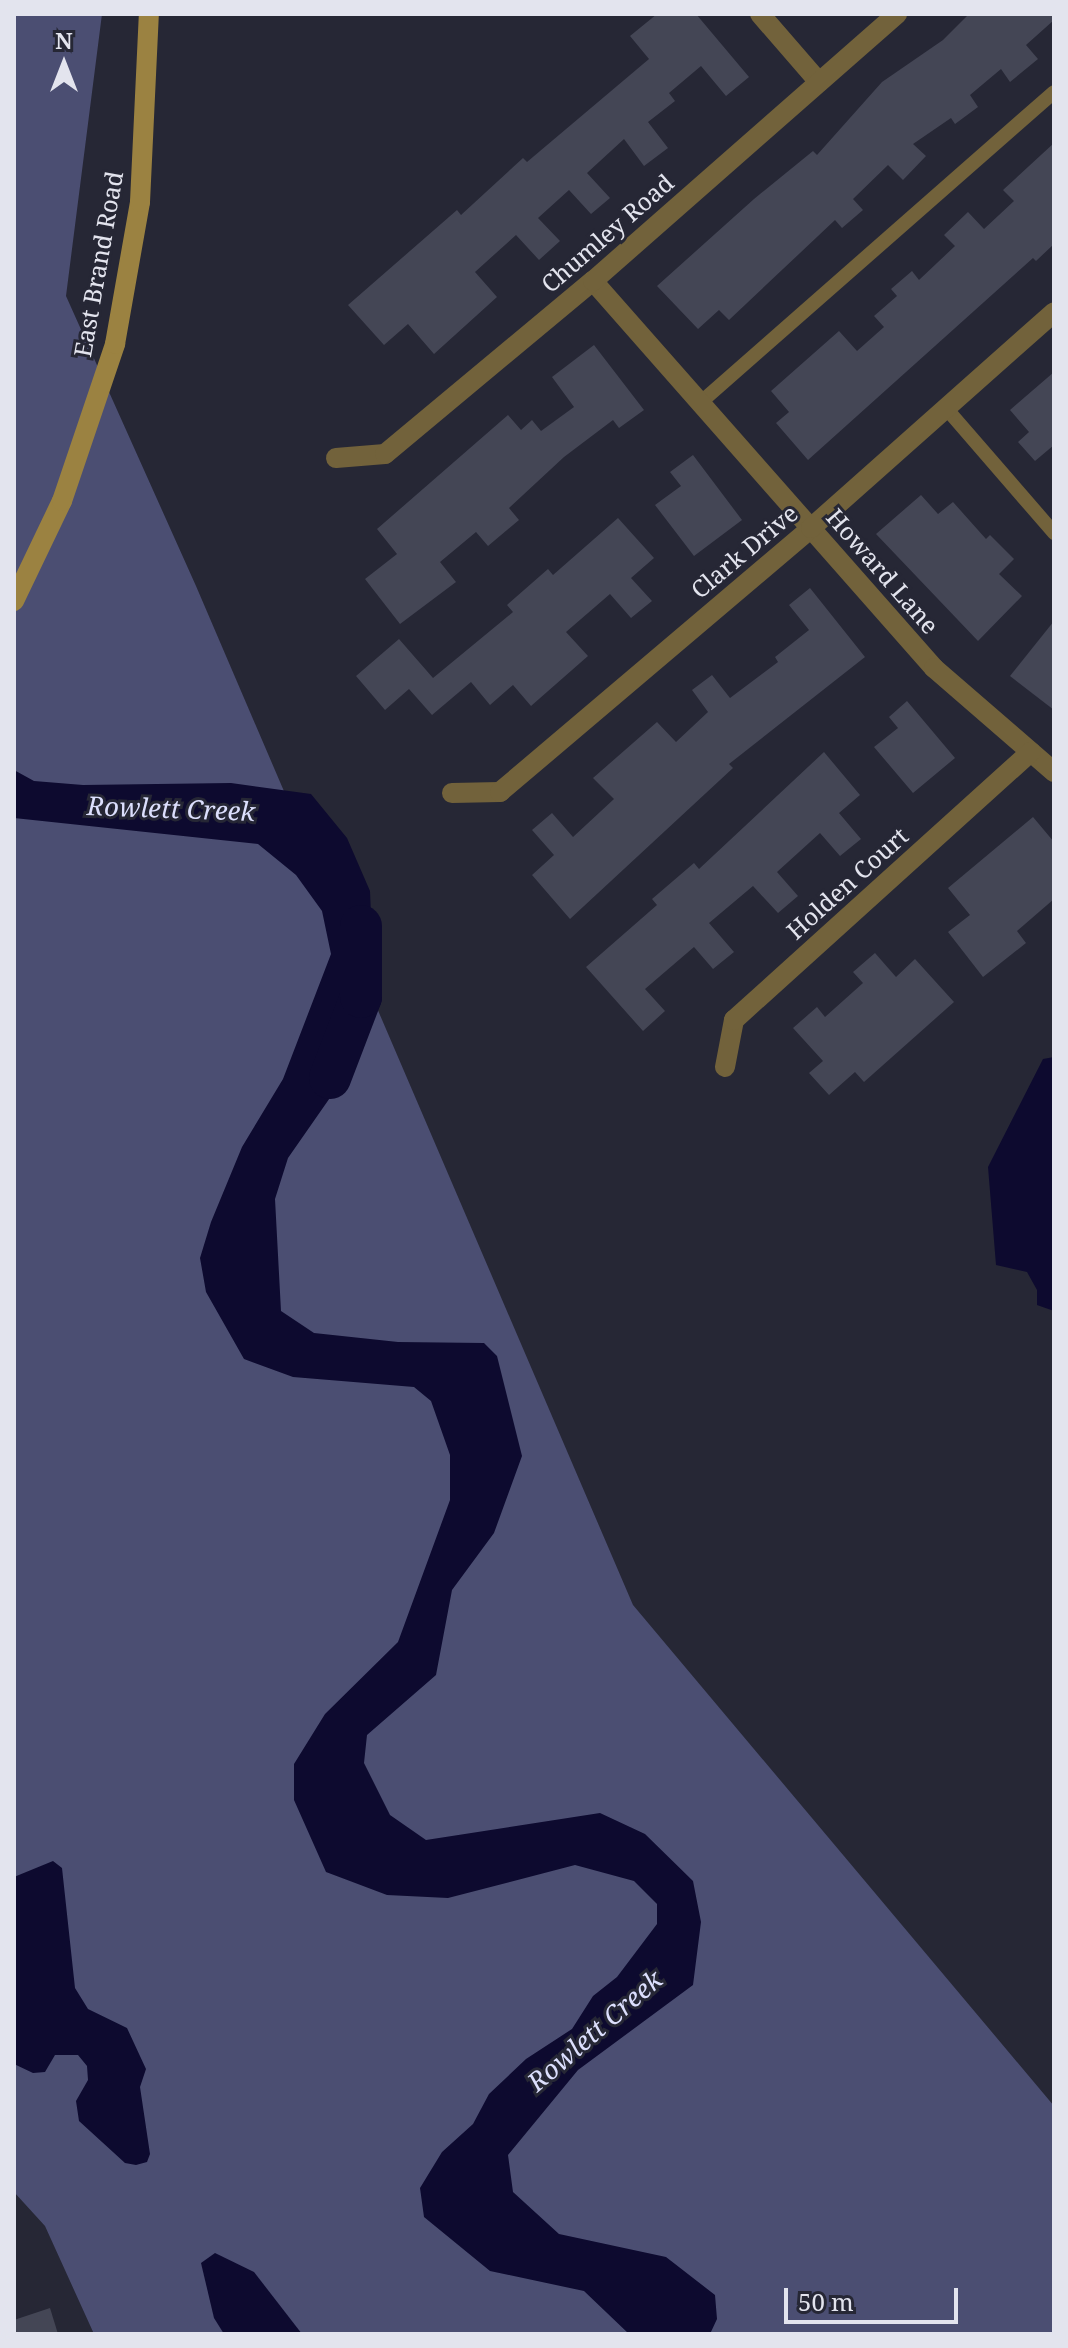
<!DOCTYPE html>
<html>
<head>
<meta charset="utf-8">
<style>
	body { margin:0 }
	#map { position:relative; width:1068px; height:2348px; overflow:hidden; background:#262735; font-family:"Noto Serif",serif }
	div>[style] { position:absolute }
	.green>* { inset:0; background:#4b4e72 }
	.water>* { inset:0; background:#0d0a2f }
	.river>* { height:42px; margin:-21px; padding:0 21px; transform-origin:21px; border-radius:21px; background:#0d0a2f }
	.building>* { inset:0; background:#444655 }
	.lane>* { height:14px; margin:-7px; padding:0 7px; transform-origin:7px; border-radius:7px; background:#72623b }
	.street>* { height:20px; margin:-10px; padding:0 10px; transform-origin:10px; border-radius:10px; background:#72623b }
	.secondary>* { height:20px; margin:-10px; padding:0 10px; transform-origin:10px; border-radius:10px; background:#9b8241 }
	span { translate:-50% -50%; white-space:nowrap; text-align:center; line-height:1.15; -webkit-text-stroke:6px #262735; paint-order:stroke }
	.street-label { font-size:24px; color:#e3e4ee }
	.water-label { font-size:26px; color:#dcdffd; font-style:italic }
	.frame { position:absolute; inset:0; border:16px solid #e3e4ee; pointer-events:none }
	.north { position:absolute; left:24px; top:24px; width:80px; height:80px; -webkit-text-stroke:6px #262735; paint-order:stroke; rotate:0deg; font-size:22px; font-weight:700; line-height:32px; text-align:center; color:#e3e4ee }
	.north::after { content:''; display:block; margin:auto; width:28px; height:36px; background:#e3e4ee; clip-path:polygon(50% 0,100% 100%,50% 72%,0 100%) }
	.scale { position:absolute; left:784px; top:2288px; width:174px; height:36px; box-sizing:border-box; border:4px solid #e3e4ee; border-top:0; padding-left:10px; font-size:24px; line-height:28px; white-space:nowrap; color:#e3e4ee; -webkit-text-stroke:6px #262735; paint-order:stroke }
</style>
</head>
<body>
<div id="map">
	<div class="green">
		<div style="clip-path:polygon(14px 14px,102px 14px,66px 296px,196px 586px,633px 1605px,1054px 2106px,1054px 2334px,94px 2334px,45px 2226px,14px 2192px)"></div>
	</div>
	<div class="water">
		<div style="clip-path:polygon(14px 770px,34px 781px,83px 785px,231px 783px,311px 794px,347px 838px,370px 891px,372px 938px,334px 1092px,288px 1158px,275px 1199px,281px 1311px,314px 1333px,398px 1342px,484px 1343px,497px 1356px,522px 1456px,494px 1533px,452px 1590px,436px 1675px,367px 1735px,364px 1763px,390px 1815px,426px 1840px,600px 1813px,645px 1834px,693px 1881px,701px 1922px,693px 1985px,578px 2070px,508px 2155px,513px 2192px,559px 2234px,666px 2257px,715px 2295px,717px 2319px,710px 2334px,629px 2334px,584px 2291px,490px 2271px,424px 2217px,420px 2188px,442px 2152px,473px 2124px,489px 2094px,526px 2059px,572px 2029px,593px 1996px,617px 1977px,657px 1924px,657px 1904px,634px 1881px,575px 1865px,448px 1898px,387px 1895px,326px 1872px,294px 1800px,294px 1764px,325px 1714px,398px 1642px,450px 1500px,450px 1455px,431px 1401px,414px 1387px,293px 1377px,244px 1359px,206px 1292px,200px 1258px,211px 1222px,242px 1147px,283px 1079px,331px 954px,322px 911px,296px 875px,258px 844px,14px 818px)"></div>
		<div style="clip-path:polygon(1054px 1057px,1054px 1311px,1037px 1305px,1037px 1290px,1027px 1272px,996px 1265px,988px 1167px,1043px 1059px)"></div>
		<div style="clip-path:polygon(53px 1861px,62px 1868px,75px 1988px,88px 2009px,127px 2028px,146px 2069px,140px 2087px,150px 2154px,147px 2162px,136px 2165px,125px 2163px,79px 2121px,76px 2101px,88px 2080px,87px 2066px,78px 2055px,55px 2055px,45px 2072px,33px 2073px,14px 2064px,14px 1877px)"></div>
		<div style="clip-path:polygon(215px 2253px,254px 2272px,302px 2334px,224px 2334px,214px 2318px,201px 2263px)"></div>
	</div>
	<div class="river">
		<div style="left:330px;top:1078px;width:87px;rotate:-69.1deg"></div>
		<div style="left:361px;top:997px;width:71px;rotate:-90deg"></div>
	</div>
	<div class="building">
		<div style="clip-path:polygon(657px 14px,696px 14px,749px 77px,726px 96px,701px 66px,669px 93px,675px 101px,648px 122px,668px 148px,644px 166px,624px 139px,587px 173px,610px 198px,591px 214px,569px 190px,538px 218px,560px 241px,539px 260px,516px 235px,475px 272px,497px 297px,434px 354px,408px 324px,384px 345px,348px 305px,457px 210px,461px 215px,523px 158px,527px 162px,649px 59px,630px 36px)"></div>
		<div style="clip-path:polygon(969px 14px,1054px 14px,1054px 20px,1026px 45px,1038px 59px,1010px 82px,1001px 69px,970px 95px,978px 107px,955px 124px,951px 118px,913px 144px,926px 156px,903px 180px,888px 165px,853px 199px,863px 210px,842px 228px,835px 220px,729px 320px,719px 310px,698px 329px,657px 286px,754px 199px,813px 151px,817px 155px,882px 82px,943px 40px)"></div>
		<div style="clip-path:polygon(1054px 143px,1054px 244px,1036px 261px,1033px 258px,808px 460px,776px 423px,789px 412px,771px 391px,839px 331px,857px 351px,884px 327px,874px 316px,897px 296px,891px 289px,912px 271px,919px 280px,955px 246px,944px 235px,968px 212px,984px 229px,1014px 201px,1003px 190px)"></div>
		<div style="clip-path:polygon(594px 345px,644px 410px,619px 428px,613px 420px,564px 457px,509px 508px,519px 520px,488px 546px,476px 532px,440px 562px,456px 582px,400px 624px,365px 579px,397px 554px,377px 529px,508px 415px,521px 430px,532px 420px,541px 431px,574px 407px,552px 377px)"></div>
		<div style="clip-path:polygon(1054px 372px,1054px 445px,1035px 461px,1018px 442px,1029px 432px,1010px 410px)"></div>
		<div style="clip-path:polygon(693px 455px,742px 520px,694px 556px,655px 505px,681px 486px,670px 472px)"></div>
		<div style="clip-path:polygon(921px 495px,938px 514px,953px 502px,986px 539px,990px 535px,1014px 559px,999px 574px,1022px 596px,978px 641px,876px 534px)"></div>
		<div style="clip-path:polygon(618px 518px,654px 558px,631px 578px,652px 601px,631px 618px,610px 594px,566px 632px,588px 656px,531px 706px,513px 685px,490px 705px,471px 682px,432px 715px,409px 689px,385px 710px,356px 676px,399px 639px,433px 678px,513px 612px,507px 605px,548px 569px,553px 575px)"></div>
		<div style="clip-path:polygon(810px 588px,865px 657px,729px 764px,733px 768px,570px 919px,532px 875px,554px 855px,532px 830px,552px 813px,573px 837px,614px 799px,593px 778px,657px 722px,676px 742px,708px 712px,692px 690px,712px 675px,730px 698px,778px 662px,775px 657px,809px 630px,789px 605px)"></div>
		<div style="clip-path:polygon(1054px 621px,1054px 710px,1010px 676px)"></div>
		<div style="clip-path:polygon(907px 701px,955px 758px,913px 793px,874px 747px,898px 728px,889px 717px)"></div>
		<div style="clip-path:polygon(824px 752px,860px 795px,839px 813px,861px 839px,840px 856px,820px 833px,777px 872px,798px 896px,778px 913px,753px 886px,709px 923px,734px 952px,713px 969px,694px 947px,645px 989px,665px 1011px,643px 1031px,586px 967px,657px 905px,652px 899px,694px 863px,699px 869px)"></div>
		<div style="clip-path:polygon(1033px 817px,1054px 842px,1054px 899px,1017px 931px,1026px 943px,983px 977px,948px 932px,970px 915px,948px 888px)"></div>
		<div style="clip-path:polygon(875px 953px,896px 977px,915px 959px,954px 1002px,864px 1082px,855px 1072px,829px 1095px,809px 1073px,823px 1061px,793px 1028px,817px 1007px,825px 1017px,863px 983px,853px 972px)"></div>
		<div style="clip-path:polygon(50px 2308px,58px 2334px,14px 2334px,14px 2320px)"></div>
	</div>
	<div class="lane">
		<div style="left:700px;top:403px;width:471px;rotate:-41.3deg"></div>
		<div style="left:945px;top:407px;width:167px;rotate:49.1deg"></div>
	</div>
	<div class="street">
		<div style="left:760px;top:14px;width:90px;rotate:49.1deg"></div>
		<div style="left:593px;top:281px;width:516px;rotate:48.62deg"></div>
		<div style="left:934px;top:668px;width:159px;rotate:40.9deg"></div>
		<div style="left:336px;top:458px;width:49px;rotate:-4.7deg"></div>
		<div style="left:385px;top:454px;width:271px;rotate:-39.8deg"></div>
		<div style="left:593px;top:281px;width:405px;rotate:-41.3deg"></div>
		<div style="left:452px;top:793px;width:48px;rotate:-1.2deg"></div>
		<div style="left:500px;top:792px;width:408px;rotate:-40.3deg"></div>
		<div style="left:811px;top:528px;width:325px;rotate:-41.6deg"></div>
		<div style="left:725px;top:1067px;width:48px;rotate:-79.2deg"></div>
		<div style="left:734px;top:1020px;width:400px;rotate:-42.1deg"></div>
	</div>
	<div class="secondary">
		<div style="left:14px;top:601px;width:111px;rotate:-64.4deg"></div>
		<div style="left:62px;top:501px;width:166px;rotate:-71.3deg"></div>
		<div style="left:115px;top:344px;width:144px;rotate:-80deg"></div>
		<div style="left:140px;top:202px;width:188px;rotate:-87.3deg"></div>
	</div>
	<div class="street-label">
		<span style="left:607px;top:233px;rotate:-41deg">Chumley Road</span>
		<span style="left:98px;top:264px;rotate:-80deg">East Brand Road</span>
		<span style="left:744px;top:551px;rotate:-40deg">Clark Drive</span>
		<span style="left:883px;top:571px;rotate:49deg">Howard Lane</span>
		<span style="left:847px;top:883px;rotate:-42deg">Holden Court</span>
	</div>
	<div class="water-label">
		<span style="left:171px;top:809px;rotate:2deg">Rowlett Creek</span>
		<span style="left:595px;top:2031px;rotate:-41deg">Rowlett Creek</span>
	</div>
	<div class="frame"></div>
	<div class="north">N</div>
	<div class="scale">50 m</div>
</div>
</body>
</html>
